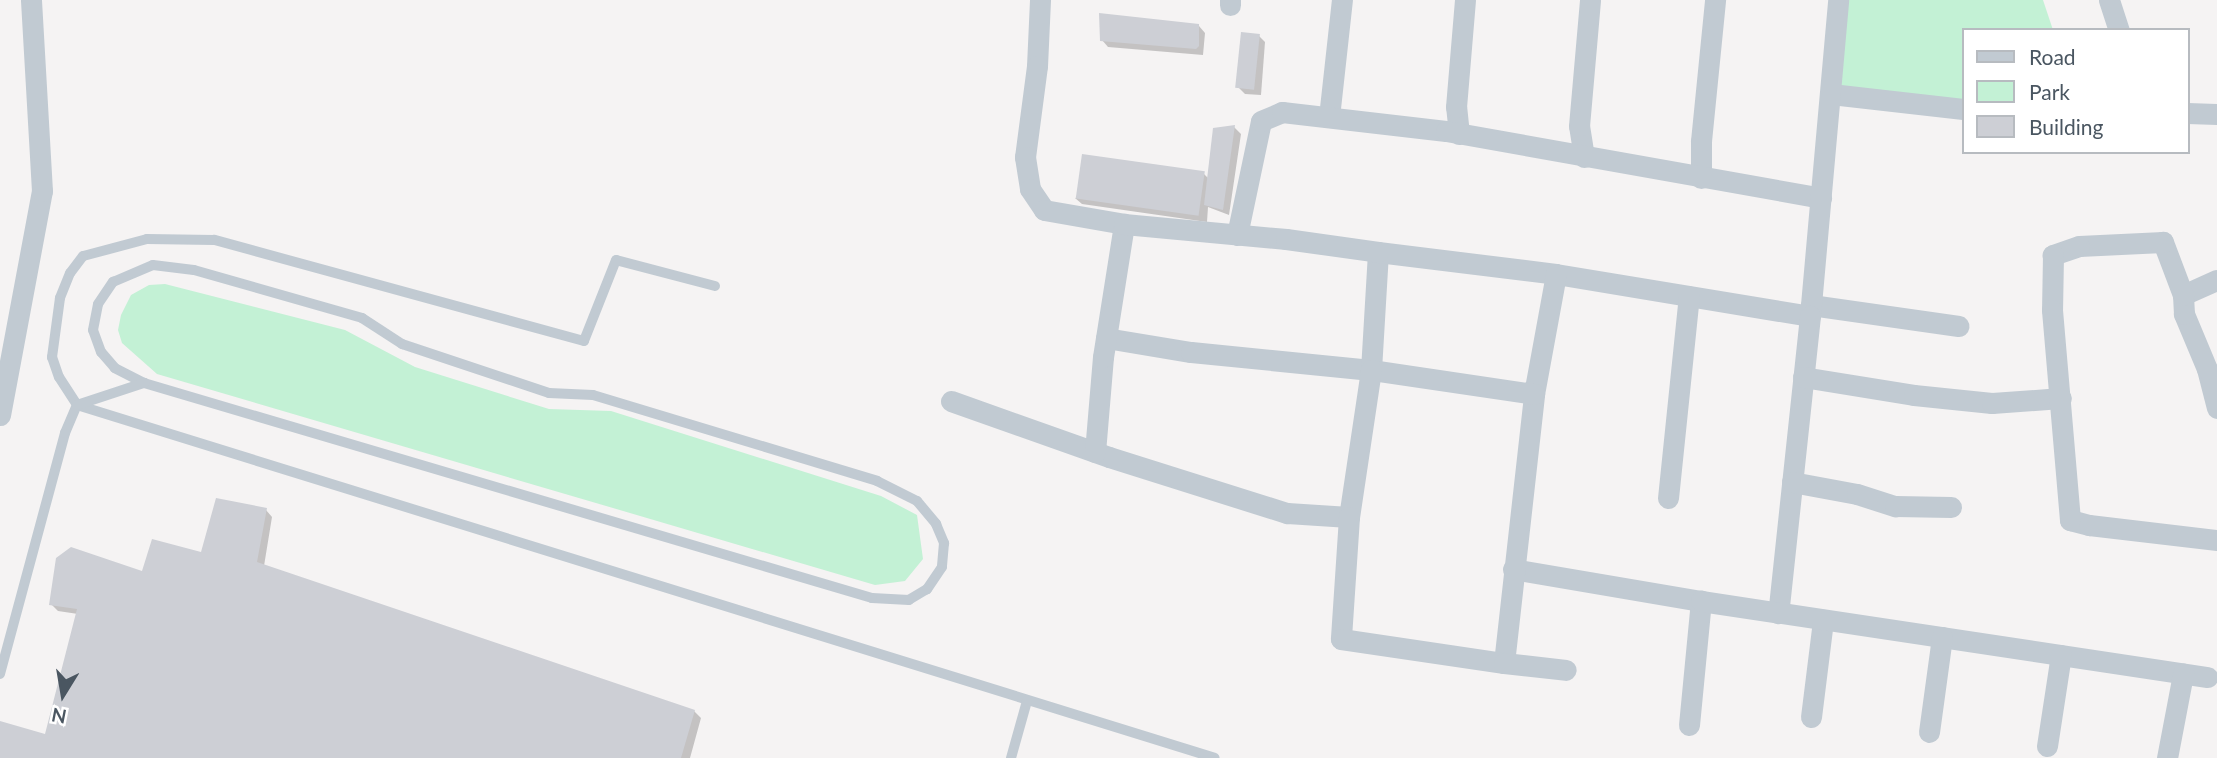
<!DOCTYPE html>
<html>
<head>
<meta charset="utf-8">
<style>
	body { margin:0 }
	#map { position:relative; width:2217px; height:758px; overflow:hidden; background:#f5f3f3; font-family:Lato,sans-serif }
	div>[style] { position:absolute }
	.green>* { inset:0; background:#c3f1d5 }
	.shadow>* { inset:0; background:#0003 }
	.building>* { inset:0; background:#cdcfd5; transform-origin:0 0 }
	.lane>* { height:10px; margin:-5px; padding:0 5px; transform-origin:5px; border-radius:5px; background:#c1cad2 }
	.street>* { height:21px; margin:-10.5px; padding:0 10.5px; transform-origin:10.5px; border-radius:10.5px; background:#c1cad2 }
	span { translate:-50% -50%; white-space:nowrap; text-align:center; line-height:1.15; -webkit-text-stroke:5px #fff; paint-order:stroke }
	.legend { position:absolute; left:1962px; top:28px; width:228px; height:126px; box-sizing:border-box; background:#fff; border:2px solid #b7bbc0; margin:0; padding:9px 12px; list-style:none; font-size:21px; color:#4a5661 }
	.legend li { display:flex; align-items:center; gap:14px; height:35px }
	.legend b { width:35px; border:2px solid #b7bbc0 }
	.north { position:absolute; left:28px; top:660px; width:70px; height:70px; -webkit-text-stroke:5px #fff; paint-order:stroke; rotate:191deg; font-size:19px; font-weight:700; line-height:28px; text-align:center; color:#4a5661 }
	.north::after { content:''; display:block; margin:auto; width:24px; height:32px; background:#4a5661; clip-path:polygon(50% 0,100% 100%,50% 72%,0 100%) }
</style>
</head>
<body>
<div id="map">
	<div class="green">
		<div style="clip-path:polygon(1848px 0,2043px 0,2053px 30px,1963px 30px,1963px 101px,1840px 88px)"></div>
		<div style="clip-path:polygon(165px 284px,345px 330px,415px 367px,549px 409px,611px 411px,881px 496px,917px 515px,923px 559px,905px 581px,875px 585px,157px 374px,122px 343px,118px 330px,121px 315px,131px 295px,149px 285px)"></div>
	</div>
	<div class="shadow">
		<div style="clip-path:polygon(1199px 26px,1205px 33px,1203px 55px,1108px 47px,1102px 40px)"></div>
		<div style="clip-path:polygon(1259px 36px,1265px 42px,1261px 95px,1245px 94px,1238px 87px)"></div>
		<div style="clip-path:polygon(1234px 127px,1241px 134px,1229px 215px,1208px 207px,1207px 222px,1082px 204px,1075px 198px,1204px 174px,1209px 179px)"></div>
		<div style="clip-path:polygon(266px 510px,272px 517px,264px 566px,694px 711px,701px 718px,690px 758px,0 758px,0 723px,46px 736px,78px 614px,58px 611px,51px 604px,202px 554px)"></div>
	</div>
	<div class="building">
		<div style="clip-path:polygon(1099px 13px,1199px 24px,1199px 46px,1196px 49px,1100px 41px)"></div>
		<div style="left:1241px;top:32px;width:19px;height:56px;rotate:6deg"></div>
		<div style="clip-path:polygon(1235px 125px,1223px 210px,1204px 205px,1213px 128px)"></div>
		<div style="left:1082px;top:154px;width:124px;height:45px;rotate:8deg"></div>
		<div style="clip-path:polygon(216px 498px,267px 508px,257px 562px,695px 710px,681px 758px,0 758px,0 721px,45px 734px,77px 609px,49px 605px,56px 558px,71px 547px,142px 571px,152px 539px,201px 552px)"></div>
	</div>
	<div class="lane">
		<div style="left:153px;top:265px;width:41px;rotate:7deg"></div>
		<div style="left:194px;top:270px;width:175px;rotate:15.9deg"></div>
		<div style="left:362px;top:318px;width:48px;rotate:33deg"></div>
		<div style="left:402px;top:344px;width:155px;rotate:18.4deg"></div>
		<div style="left:549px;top:393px;width:44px;rotate:2.6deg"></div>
		<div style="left:593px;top:395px;width:297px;rotate:16.8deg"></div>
		<div style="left:877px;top:481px;width:45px;rotate:26.6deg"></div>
		<div style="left:917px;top:501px;width:30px;rotate:50deg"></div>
		<div style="left:936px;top:524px;width:21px;rotate:67deg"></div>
		<div style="left:944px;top:543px;width:24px;rotate:95deg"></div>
		<div style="left:942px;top:567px;width:27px;rotate:124deg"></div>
		<div style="left:927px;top:589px;width:21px;rotate:149deg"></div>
		<div style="left:909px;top:600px;width:37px;rotate:-177deg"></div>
		<div style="left:872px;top:598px;width:759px;rotate:-163.55deg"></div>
		<div style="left:144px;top:383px;width:33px;rotate:-153deg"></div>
		<div style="left:115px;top:368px;width:21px;rotate:-131deg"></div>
		<div style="left:101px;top:352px;width:23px;rotate:-110deg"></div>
		<div style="left:93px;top:330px;width:26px;rotate:-79deg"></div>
		<div style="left:98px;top:304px;width:27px;rotate:-56deg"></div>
		<div style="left:113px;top:282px;width:43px;rotate:-23deg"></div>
		<div style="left:715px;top:286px;width:102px;rotate:-165.3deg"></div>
		<div style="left:616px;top:260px;width:87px;rotate:111.6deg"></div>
		<div style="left:584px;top:341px;width:384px;rotate:-164.7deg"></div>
		<div style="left:214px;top:240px;width:67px;rotate:-179.1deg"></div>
		<div style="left:147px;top:239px;width:66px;rotate:165.1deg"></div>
		<div style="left:83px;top:256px;width:21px;rotate:127deg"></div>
		<div style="left:70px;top:273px;width:27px;rotate:112deg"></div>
		<div style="left:60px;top:298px;width:60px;rotate:97.7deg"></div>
		<div style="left:52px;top:357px;width:21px;rotate:71deg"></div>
		<div style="left:59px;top:377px;width:33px;rotate:57deg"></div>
		<div style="left:77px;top:405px;width:1191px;rotate:17.23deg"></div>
		<div style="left:0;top:674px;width:250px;rotate:-74.9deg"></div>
		<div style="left:65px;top:433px;width:30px;rotate:-67deg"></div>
		<div style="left:77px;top:405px;width:71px;rotate:-18.2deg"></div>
		<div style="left:1011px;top:758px;width:59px;rotate:-74.3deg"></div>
	</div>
	<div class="street">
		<div style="left:1040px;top:0;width:66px;rotate:92.6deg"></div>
		<div style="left:1037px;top:66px;width:92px;rotate:97.5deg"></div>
		<div style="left:1025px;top:157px;width:32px;rotate:81deg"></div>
		<div style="left:1030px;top:189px;width:25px;rotate:56deg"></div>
		<div style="left:1044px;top:210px;width:81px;rotate:9.9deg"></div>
		<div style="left:2109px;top:0;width:32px;rotate:72deg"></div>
		<div style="left:1230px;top:5px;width:5px;rotate:-90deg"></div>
		<div style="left:1831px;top:94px;width:133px;rotate:6.5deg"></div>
		<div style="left:2187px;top:113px;width:30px;rotate:2deg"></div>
		<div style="left:1329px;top:117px;width:118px;rotate:-83.7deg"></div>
		<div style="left:1459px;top:134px;width:27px;rotate:-96deg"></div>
		<div style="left:1456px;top:107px;width:107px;rotate:-85.2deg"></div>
		<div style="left:1584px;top:157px;width:31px;rotate:-99deg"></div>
		<div style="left:1579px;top:126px;width:126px;rotate:-85deg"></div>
		<div style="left:1701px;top:178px;width:37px;rotate:-90deg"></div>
		<div style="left:1701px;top:141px;width:142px;rotate:-84.3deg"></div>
		<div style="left:1237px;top:235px;width:116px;rotate:-78.1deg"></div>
		<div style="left:1261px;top:121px;width:23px;rotate:-23deg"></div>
		<div style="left:1282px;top:112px;width:165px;rotate:6.6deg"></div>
		<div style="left:1446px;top:131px;width:381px;rotate:10.1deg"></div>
		<div style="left:2183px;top:295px;width:37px;rotate:-24deg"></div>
		<div style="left:1811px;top:305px;width:149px;rotate:8.1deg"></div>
		<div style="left:1810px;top:316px;width:317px;rotate:-84.9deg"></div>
		<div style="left:1106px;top:338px;width:86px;rotate:9.4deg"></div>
		<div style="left:1191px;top:352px;width:181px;rotate:5.7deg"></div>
		<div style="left:1371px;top:370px;width:118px;rotate:-86.6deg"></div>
		<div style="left:1378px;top:252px;width:179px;rotate:7deg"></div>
		<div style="left:1556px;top:274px;width:257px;rotate:9.4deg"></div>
		<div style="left:1810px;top:316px;width:299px;rotate:96.1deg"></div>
		<div style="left:1803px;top:377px;width:112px;rotate:9.2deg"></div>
		<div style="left:1914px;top:395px;width:78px;rotate:5.9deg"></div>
		<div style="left:1992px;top:403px;width:69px;rotate:-4.1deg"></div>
		<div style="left:1534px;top:394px;width:122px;rotate:-79.6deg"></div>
		<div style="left:951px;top:401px;width:168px;rotate:19.5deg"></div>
		<div style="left:1109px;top:457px;width:187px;rotate:17.5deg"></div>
		<div style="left:1287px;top:513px;width:62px;rotate:3.7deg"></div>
		<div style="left:2217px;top:408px;width:40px;rotate:-104.4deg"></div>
		<div style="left:2207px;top:369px;width:60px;rotate:-112.7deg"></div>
		<div style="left:2184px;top:314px;width:19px;rotate:-93deg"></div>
		<div style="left:2183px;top:295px;width:57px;rotate:-110.7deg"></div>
		<div style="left:2163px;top:242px;width:84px;rotate:177.3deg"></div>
		<div style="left:2079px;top:246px;width:28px;rotate:161deg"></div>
		<div style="left:2053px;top:255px;width:55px;rotate:91deg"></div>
		<div style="left:2052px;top:310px;width:211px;rotate:85.1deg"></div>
		<div style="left:2070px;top:520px;width:20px;rotate:15deg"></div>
		<div style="left:2089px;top:525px;width:129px;rotate:6.7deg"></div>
		<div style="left:0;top:415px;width:228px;rotate:-79.4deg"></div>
		<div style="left:42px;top:191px;width:191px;rotate:-93.3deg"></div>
		<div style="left:1095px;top:452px;width:95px;rotate:-85.2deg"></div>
		<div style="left:1103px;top:357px;width:135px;rotate:-81deg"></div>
		<div style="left:1124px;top:224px;width:163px;rotate:5.3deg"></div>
		<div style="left:1286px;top:239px;width:93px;rotate:8deg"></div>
		<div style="left:1792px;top:482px;width:66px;rotate:10.5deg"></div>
		<div style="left:1857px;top:494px;width:40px;rotate:18deg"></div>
		<div style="left:1895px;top:506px;width:56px;rotate:1deg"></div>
		<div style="left:1668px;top:498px;width:203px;rotate:-84.1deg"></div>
		<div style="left:1513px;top:569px;width:191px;rotate:9.7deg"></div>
		<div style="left:1504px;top:663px;width:271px;rotate:-83.6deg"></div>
		<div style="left:1534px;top:394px;width:165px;rotate:-171.6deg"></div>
		<div style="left:1371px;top:370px;width:149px;rotate:98.5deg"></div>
		<div style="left:1349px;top:517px;width:122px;rotate:93.8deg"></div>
		<div style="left:1341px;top:639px;width:165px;rotate:8.4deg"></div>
		<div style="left:1504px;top:663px;width:62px;rotate:6.4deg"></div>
		<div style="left:1811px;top:717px;width:98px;rotate:-82.9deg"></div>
		<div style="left:1689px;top:725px;width:125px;rotate:-84.5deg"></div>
		<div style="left:1701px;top:601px;width:512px;rotate:8.54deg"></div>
		<div style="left:1929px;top:732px;width:96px;rotate:-82.2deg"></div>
		<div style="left:2047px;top:746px;width:92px;rotate:-81.3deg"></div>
		<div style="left:2167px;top:758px;width:86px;rotate:-79.2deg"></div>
	</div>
	<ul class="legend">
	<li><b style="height:9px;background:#c1cad2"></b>Road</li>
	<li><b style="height:19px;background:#c3f1d5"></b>Park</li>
	<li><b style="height:19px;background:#cdcfd5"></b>Building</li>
	</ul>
	<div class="north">N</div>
</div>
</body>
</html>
